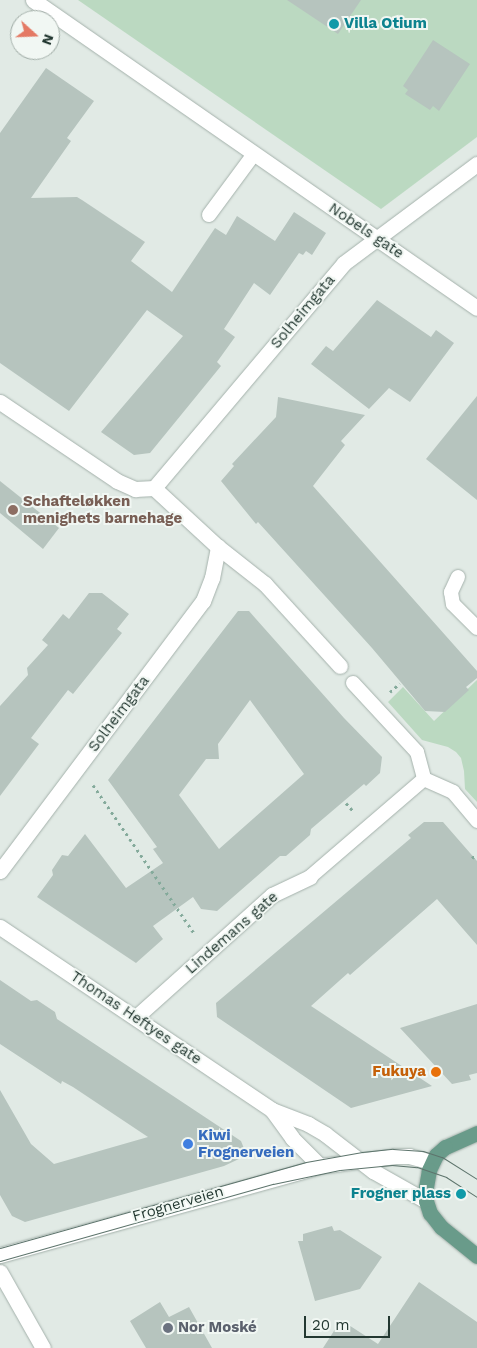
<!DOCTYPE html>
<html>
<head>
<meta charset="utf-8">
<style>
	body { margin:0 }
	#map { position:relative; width:477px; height:1348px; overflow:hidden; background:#e1eae5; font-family:"Work Sans",sans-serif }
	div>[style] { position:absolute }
	.green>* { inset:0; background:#bbd9c1 }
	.building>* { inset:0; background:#b6c4be }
	.path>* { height:3px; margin-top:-1.5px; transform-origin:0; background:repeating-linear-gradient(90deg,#84aa9b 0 2.5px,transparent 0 6.5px) }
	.roads { filter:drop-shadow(0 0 1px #a4b1ab) drop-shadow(0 0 1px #a4b1ab) }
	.service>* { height:14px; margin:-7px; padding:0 7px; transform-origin:7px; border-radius:7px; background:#fff }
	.minor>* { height:15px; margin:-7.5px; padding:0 7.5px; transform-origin:7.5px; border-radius:7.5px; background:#fff }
	.tertiary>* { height:15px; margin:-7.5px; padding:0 7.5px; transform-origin:7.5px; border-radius:7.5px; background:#fff }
	.primary>* { height:15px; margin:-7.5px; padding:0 7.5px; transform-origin:7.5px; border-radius:7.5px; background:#699b8a }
	.tram>* { height:1px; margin:-0.5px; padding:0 0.5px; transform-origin:0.5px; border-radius:0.5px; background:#5d746c }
	.dots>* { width:14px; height:14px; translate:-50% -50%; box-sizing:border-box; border:2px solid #f1f7f3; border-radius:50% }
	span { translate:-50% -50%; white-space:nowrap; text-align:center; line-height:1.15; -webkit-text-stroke:4px #f1f7f3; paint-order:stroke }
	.culture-label { font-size:15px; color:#0d838f; font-weight:700 }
	.left { translate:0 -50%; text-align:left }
	.right { translate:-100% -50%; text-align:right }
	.street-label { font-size:15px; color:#233831 }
	.education-label { font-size:15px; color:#785e54; font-weight:700 }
	.food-label { font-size:15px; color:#c56008; font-weight:700 }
	.shop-label { font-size:15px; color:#366cbe; font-weight:700 }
	.worship-label { font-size:15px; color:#5b616d; font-weight:700 }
	.north { position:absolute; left:10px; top:10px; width:50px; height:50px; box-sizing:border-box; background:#f1f7f3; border:1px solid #9faba5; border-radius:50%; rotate:110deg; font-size:14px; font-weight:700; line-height:20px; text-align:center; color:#233831 }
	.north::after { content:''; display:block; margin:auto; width:18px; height:22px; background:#e47964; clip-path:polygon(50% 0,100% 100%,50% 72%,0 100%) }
	.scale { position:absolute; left:304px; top:1316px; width:86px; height:22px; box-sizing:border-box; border:2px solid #233831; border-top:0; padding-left:6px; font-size:15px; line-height:18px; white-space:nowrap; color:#233831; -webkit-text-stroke:4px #f1f7f3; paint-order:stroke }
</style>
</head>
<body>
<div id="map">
	<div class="green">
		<div style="clip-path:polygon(78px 0,477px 0,477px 137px,381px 209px)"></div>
		<div style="clip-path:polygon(477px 680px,477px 802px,465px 789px,464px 771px,461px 758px,456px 752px,448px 747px,422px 740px,388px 702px,403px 687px,434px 721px)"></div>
	</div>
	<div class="building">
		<div style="clip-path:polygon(287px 0,361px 0,338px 34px)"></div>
		<div style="clip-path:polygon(433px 40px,470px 64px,439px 111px,433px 106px,430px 110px,405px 94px,408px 90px,403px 86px)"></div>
		<div style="clip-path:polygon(46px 68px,94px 101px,67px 138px,71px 141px,31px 198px,77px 197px,82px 200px,145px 242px,131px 261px,172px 292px,215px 228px,226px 235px,237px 216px,275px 241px,294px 212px,326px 233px,312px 255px,306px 251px,303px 255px,299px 253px,270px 295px,254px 283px,224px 329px,235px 337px,217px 362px,221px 366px,150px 453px,134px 455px,101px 432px,183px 336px,147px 310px,69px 411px,0 363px,0 133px)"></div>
		<div style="clip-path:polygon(377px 300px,431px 337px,436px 330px,454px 343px,410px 402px,389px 388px,369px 409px,311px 364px,326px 346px,333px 351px)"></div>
		<div style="clip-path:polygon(477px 396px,477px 500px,426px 459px)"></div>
		<div style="clip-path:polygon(278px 397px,365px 415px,341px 441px,345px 445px,313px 486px,477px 671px,477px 678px,466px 687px,469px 690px,445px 712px,425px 711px,372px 648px,258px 522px,256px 524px,221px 481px,234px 466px,232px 464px,276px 417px)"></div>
		<div style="clip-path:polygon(0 481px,59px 528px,43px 549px,0 513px)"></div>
		<div style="clip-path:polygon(89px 593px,102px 593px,129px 614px,117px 629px,122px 633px,73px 694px,68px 690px,31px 738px,39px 744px,0 796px,0 706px,28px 675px,27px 668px,48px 645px,42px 640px,63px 614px,69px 619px)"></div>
		<div style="clip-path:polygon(evenodd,238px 611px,249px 611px,344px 718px,382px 757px,380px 773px,366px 786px,364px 784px,311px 829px,310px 835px,286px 856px,280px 856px,217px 911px,201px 909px,193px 897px,153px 926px,163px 939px,136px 963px,37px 897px,53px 875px,52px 870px,62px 855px,68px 856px,85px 834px,126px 888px,163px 863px,153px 849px,157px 847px,108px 780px,238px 611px,250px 700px,304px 774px,219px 849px,179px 795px,206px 759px,219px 759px,218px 744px,250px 700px)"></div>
		<div style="clip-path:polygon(424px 822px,443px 822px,477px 861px,477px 945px,437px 899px,350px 975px,348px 973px,311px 1006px,432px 1086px,351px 1108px,217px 1017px,216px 1003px,411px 838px,408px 835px)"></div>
		<div style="clip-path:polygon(0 980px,31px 1001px,37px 1000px,55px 1012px,57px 1019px,241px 1141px,245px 1151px,241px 1158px,224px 1166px,25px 1222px,12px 1216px,0 1195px,0 1090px,31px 1144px,54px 1164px,148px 1137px,73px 1087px,62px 1081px,61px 1084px,0 1044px)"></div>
		<div style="clip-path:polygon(477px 1004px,477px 1073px,469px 1075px,471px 1080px,452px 1084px,400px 1028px)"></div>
		<div style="clip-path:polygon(332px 1226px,334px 1231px,340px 1230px,382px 1257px,360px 1289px,315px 1301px,298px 1241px,303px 1241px,303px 1234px)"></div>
		<div style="clip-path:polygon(419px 1282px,477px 1322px,477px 1348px,323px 1348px,341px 1320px,378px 1344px)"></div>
		<div style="clip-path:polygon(160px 1302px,169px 1317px,189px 1307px,212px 1348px,146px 1348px,130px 1321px)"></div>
	</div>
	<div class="path">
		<div style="left:390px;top:692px;width:13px;rotate:-42deg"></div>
		<div style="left:93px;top:785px;width:179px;rotate:55.7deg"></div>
		<div style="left:346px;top:803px;width:12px;rotate:48deg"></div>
		<div style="left:472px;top:858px;width:6px;rotate:-39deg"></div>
	</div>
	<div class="roads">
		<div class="service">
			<div style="left:209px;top:215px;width:76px;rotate:-53.6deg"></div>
			<div style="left:458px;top:577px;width:17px;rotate:115deg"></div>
			<div style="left:451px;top:592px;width:12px;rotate:81deg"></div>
			<div style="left:453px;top:604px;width:34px;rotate:45deg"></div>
			<div style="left:353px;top:683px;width:94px;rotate:47.2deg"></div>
			<div style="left:417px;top:752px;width:28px;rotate:75deg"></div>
			<div style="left:424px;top:779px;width:32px;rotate:24deg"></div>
			<div style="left:453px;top:792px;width:38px;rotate:50deg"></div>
			<div style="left:310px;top:877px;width:150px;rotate:-40.7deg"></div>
		</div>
		<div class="minor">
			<div style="left:33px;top:0;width:540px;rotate:34.75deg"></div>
			<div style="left:0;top:402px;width:141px;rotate:34deg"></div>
			<div style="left:117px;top:481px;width:20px;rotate:24deg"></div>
			<div style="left:135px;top:489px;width:19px;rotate:-3deg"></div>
			<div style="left:154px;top:488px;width:87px;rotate:42.7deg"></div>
			<div style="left:218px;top:547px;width:60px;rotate:38.2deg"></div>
			<div style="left:265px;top:584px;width:111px;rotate:47.6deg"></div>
			<div style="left:154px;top:488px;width:294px;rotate:-49.8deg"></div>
			<div style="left:344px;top:263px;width:166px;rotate:-36.7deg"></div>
			<div style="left:0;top:871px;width:338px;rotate:-53.1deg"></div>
			<div style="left:203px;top:601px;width:25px;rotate:-69deg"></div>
			<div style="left:212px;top:578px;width:32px;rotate:-79deg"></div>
			<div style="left:136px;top:1017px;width:183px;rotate:-41.9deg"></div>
			<div style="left:272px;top:895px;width:42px;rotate:-25.3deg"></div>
			<div style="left:0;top:1272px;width:87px;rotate:60.5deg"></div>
		</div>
		<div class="tertiary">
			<div style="left:0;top:927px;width:328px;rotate:33.9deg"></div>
			<div style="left:272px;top:1110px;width:39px;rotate:21deg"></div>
			<div style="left:308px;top:1124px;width:20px;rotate:30deg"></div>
			<div style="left:325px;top:1134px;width:61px;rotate:37.6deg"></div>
			<div style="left:373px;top:1171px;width:61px;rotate:29.5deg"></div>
			<div style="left:272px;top:1110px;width:34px;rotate:54deg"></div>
			<div style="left:292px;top:1138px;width:40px;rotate:45deg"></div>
			<div style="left:0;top:1255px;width:332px;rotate:-15.5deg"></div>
			<div style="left:320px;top:1166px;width:76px;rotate:-7.6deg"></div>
			<div style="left:395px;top:1156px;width:14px"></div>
			<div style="left:409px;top:1156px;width:24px;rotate:15deg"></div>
		</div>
		<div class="primary">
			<div style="left:477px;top:1133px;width:35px;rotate:156deg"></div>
			<div style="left:445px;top:1147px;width:12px;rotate:138deg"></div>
			<div style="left:436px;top:1155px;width:17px;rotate:115deg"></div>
			<div style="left:429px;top:1170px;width:17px;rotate:100deg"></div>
			<div style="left:426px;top:1187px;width:14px;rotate:90deg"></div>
			<div style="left:426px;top:1201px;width:13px;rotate:72deg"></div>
			<div style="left:430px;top:1213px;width:18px;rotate:52deg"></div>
			<div style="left:441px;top:1227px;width:46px;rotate:38.9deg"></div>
		</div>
	</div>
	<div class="tram">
		<div style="left:0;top:1248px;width:318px;rotate:-15.7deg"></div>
		<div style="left:306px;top:1162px;width:57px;rotate:-10.1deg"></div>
		<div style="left:362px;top:1152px;width:31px;rotate:-6deg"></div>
		<div style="left:393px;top:1149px;width:30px;rotate:4deg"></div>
		<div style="left:423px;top:1151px;width:20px;rotate:18deg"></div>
		<div style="left:442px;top:1157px;width:41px;rotate:32.2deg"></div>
		<div style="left:0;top:1261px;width:284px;rotate:-15.8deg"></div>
		<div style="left:273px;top:1184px;width:68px;rotate:-11.8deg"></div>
		<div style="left:340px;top:1170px;width:52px;rotate:-5.5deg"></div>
		<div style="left:392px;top:1165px;width:25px;rotate:5deg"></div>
		<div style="left:417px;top:1167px;width:31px;rotate:19deg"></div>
		<div style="left:446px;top:1177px;width:37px;rotate:33deg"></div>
	</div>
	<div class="dots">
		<div style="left:334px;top:24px;background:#0f9aa8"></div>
		<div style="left:13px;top:510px;background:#8d6e63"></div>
		<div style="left:436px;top:1072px;background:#e8710a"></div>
		<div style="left:188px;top:1144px;background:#3f7fe0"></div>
		<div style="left:461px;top:1194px;background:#0f9aa8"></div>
		<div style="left:168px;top:1328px;background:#6b7280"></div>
	</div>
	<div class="culture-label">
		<span class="left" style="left:344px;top:24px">Villa Otium</span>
		<span class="right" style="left:451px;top:1194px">Frogner plass</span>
	</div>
	<div class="street-label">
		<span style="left:366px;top:231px;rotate:34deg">Nobels gate</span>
		<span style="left:303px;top:312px;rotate:-50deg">Solheimgata</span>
		<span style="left:119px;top:714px;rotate:-53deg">Solheimgata</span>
		<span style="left:232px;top:933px;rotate:-41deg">Lindemans gate</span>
		<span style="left:136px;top:1018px;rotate:34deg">Thomas Heftyes gate</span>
		<span style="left:178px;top:1204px;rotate:-16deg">Frognerveien</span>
	</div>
	<div class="education-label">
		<span class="left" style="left:23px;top:510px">Schafteløkken<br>menighets barnehage</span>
	</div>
	<div class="food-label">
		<span class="right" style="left:426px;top:1072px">Fukuya</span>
	</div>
	<div class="shop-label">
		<span class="left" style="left:198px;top:1144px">Kiwi<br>Frognerveien</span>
	</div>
	<div class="worship-label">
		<span class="left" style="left:178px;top:1328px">Nor Moské</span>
	</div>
	<div class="north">N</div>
	<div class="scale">20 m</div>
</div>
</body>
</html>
